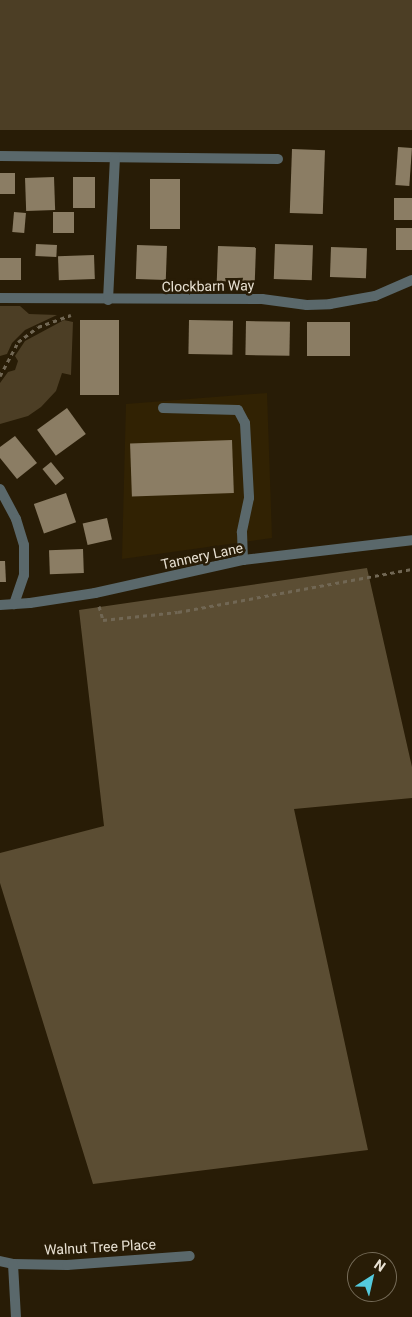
<!DOCTYPE html>
<html>
<head>
<meta charset="utf-8">
<style>
	body { margin:0 }
	#map { position:relative; width:412px; height:1317px; overflow:hidden; background:#281c06; font-family:Roboto,sans-serif }
	div>[style] { position:absolute }
	.built>* { inset:0; background:#312203 }
	.green>* { inset:0; background:#4c3e25; transform-origin:0 0 }
	.forest>* { inset:0; background:#5b4d33 }
	.building>* { inset:0; background:#8b7d64; transform-origin:0 0 }
	.path>* { height:3px; margin-top:-1.5px; transform-origin:0; background:repeating-linear-gradient(90deg,#716754 0 4px,transparent 0 8px) }
	.service>* { height:10px; margin:-5px; padding:0 5px; transform-origin:5px; border-radius:5px; background:#5a686b }
	.minor>* { height:10px; margin:-5px; padding:0 5px; transform-origin:5px; border-radius:5px; background:#5a686b }
	span { translate:-50% -50%; white-space:nowrap; text-align:center; line-height:1.15; -webkit-text-stroke:5px #281c06; paint-order:stroke }
	.street-label { font-size:14px; color:#e8e1d3 }
	.north { position:absolute; left:347px; top:1252px; width:50px; height:50px; box-sizing:border-box; background:#281c06; border:1px solid #756b58; border-radius:50%; rotate:35deg; font-size:14px; font-weight:700; line-height:20px; text-align:center; color:#e8e1d3 }
	.north::after { content:''; display:block; margin:auto; width:18px; height:22px; background:#54cadd; clip-path:polygon(50% 0,100% 100%,50% 72%,0 100%) }
</style>
</head>
<body>
<div id="map">
	<div class="built">
		<div style="clip-path:polygon(267px 393px,272px 538px,122px 559px,126px 404px)"></div>
	</div>
	<div class="green">
		<div style="left:0;top:0;width:412px;height:130px"></div>
		<div style="clip-path:polygon(0 306px,20px 306px,29px 314px,57px 315px,25px 330px,12px 343px,7px 354px,0 356px)"></div>
		<div style="clip-path:polygon(64px 320px,73px 322px,71px 375px,62px 373px,56px 391px,41px 407px,28px 416px,0 424px,0 383px,8px 372px,15px 370px,18px 361px,15px 356px,25px 341px)"></div>
	</div>
	<div class="forest">
		<div style="clip-path:polygon(367px 568px,412px 767px,412px 798px,294px 809px,368px 1150px,93px 1184px,0 883px,0 853px,104px 826px,79px 610px)"></div>
	</div>
	<div class="building">
		<div style="left:398px;top:147px;width:14px;height:38px;rotate:4deg"></div>
		<div style="left:292px;top:149px;width:33px;height:64px;rotate:2deg"></div>
		<div style="left:0;top:173px;width:15px;height:21px"></div>
		<div style="left:54px;top:177px;width:33px;height:29px;rotate:88deg"></div>
		<div style="left:73px;top:177px;width:22px;height:31px"></div>
		<div style="left:150px;top:179px;width:30px;height:50px"></div>
		<div style="left:394px;top:198px;width:18px;height:22px"></div>
		<div style="left:14px;top:212px;width:12px;height:20px;rotate:5deg"></div>
		<div style="left:53px;top:212px;width:21px;height:21px"></div>
		<div style="left:396px;top:228px;width:16px;height:22px"></div>
		<div style="left:36px;top:244px;width:21px;height:12px;rotate:3deg"></div>
		<div style="left:275px;top:244px;width:38px;height:35px;rotate:2deg"></div>
		<div style="left:137px;top:245px;width:30px;height:34px;rotate:2deg"></div>
		<div style="left:218px;top:246px;width:38px;height:35px;rotate:2deg"></div>
		<div style="left:331px;top:247px;width:36px;height:30px;rotate:2deg"></div>
		<div style="left:94px;top:255px;width:24px;height:36px;rotate:88deg"></div>
		<div style="left:0;top:258px;width:21px;height:22px"></div>
		<div style="left:80px;top:320px;width:39px;height:75px"></div>
		<div style="left:189px;top:320px;width:44px;height:34px;rotate:1deg"></div>
		<div style="left:246px;top:321px;width:44px;height:34px;rotate:1deg"></div>
		<div style="left:307px;top:322px;width:43px;height:34px"></div>
		<div style="left:67px;top:408px;width:32px;height:37px;rotate:54deg"></div>
		<div style="clip-path:polygon(15px 436px,37px 463px,17px 479px,0 458px,0 447px)"></div>
		<div style="left:232px;top:440px;width:53px;height:102px;rotate:88deg"></div>
		<div style="left:51px;top:462px;width:21px;height:11px;rotate:51deg"></div>
		<div style="left:66px;top:493px;width:31px;height:34px;rotate:71deg"></div>
		<div style="left:107px;top:518px;width:22px;height:25px;rotate:77deg"></div>
		<div style="left:83px;top:549px;width:24px;height:34px;rotate:88deg"></div>
		<div style="clip-path:polygon(0 561px,5px 561px,6px 582px,0 582px)"></div>
	</div>
	<div class="path">
		<div style="left:0;top:376px;width:38px;rotate:-62deg"></div>
		<div style="left:18px;top:342px;width:25px;rotate:-37deg"></div>
		<div style="left:38px;top:327px;width:35px;rotate:-20deg"></div>
		<div style="left:99px;top:606px;width:15px;rotate:74deg"></div>
		<div style="left:103px;top:620px;width:75px;rotate:-6.1deg"></div>
		<div style="left:178px;top:612px;width:238px;rotate:-10.4deg"></div>
	</div>
	<div class="service">
		<div style="left:163px;top:408px;width:75px;rotate:1.5deg"></div>
		<div style="left:238px;top:410px;width:15px;rotate:62deg"></div>
		<div style="left:245px;top:423px;width:75px;rotate:86.9deg"></div>
		<div style="left:249px;top:498px;width:35px;rotate:102deg"></div>
		<div style="left:242px;top:532px;width:28px;rotate:88deg"></div>
	</div>
	<div class="minor">
		<div style="left:0;top:156px;width:278px;rotate:0.6deg"></div>
		<div style="left:0;top:298px;width:262px;rotate:0.2deg"></div>
		<div style="left:262px;top:299px;width:45px;rotate:7.6deg"></div>
		<div style="left:307px;top:305px;width:23px;rotate:-2deg"></div>
		<div style="left:330px;top:304px;width:46px;rotate:-10.1deg"></div>
		<div style="left:375px;top:296px;width:40px;rotate:-23.4deg"></div>
		<div style="left:108px;top:300px;width:142px;rotate:-87.2deg"></div>
		<div style="left:0;top:489px;width:34px;rotate:62deg"></div>
		<div style="left:16px;top:519px;width:27px;rotate:73deg"></div>
		<div style="left:24px;top:545px;width:30px;rotate:90deg"></div>
		<div style="left:24px;top:575px;width:31px;rotate:109deg"></div>
		<div style="left:0;top:605px;width:30px;rotate:-4deg"></div>
		<div style="left:30px;top:603px;width:66px;rotate:-8.7deg"></div>
		<div style="left:95px;top:593px;width:152px;rotate:-12.6deg"></div>
		<div style="left:243px;top:560px;width:170px;rotate:-6.7deg"></div>
		<div style="left:0;top:1261px;width:13px;rotate:13deg"></div>
		<div style="left:13px;top:1264px;width:54px;rotate:1.1deg"></div>
		<div style="left:67px;top:1265px;width:123px;rotate:-4.2deg"></div>
		<div style="left:13px;top:1264px;width:53px;rotate:86.8deg"></div>
	</div>
	<div class="street-label">
		<span style="left:208px;top:286px;rotate:-1deg">Clockbarn Way</span>
		<span style="left:202px;top:556px;rotate:-12deg">Tannery Lane</span>
		<span style="left:100px;top:1247px;rotate:-3deg">Walnut Tree Place</span>
	</div>
	<div class="north">N</div>
</div>
</body>
</html>
